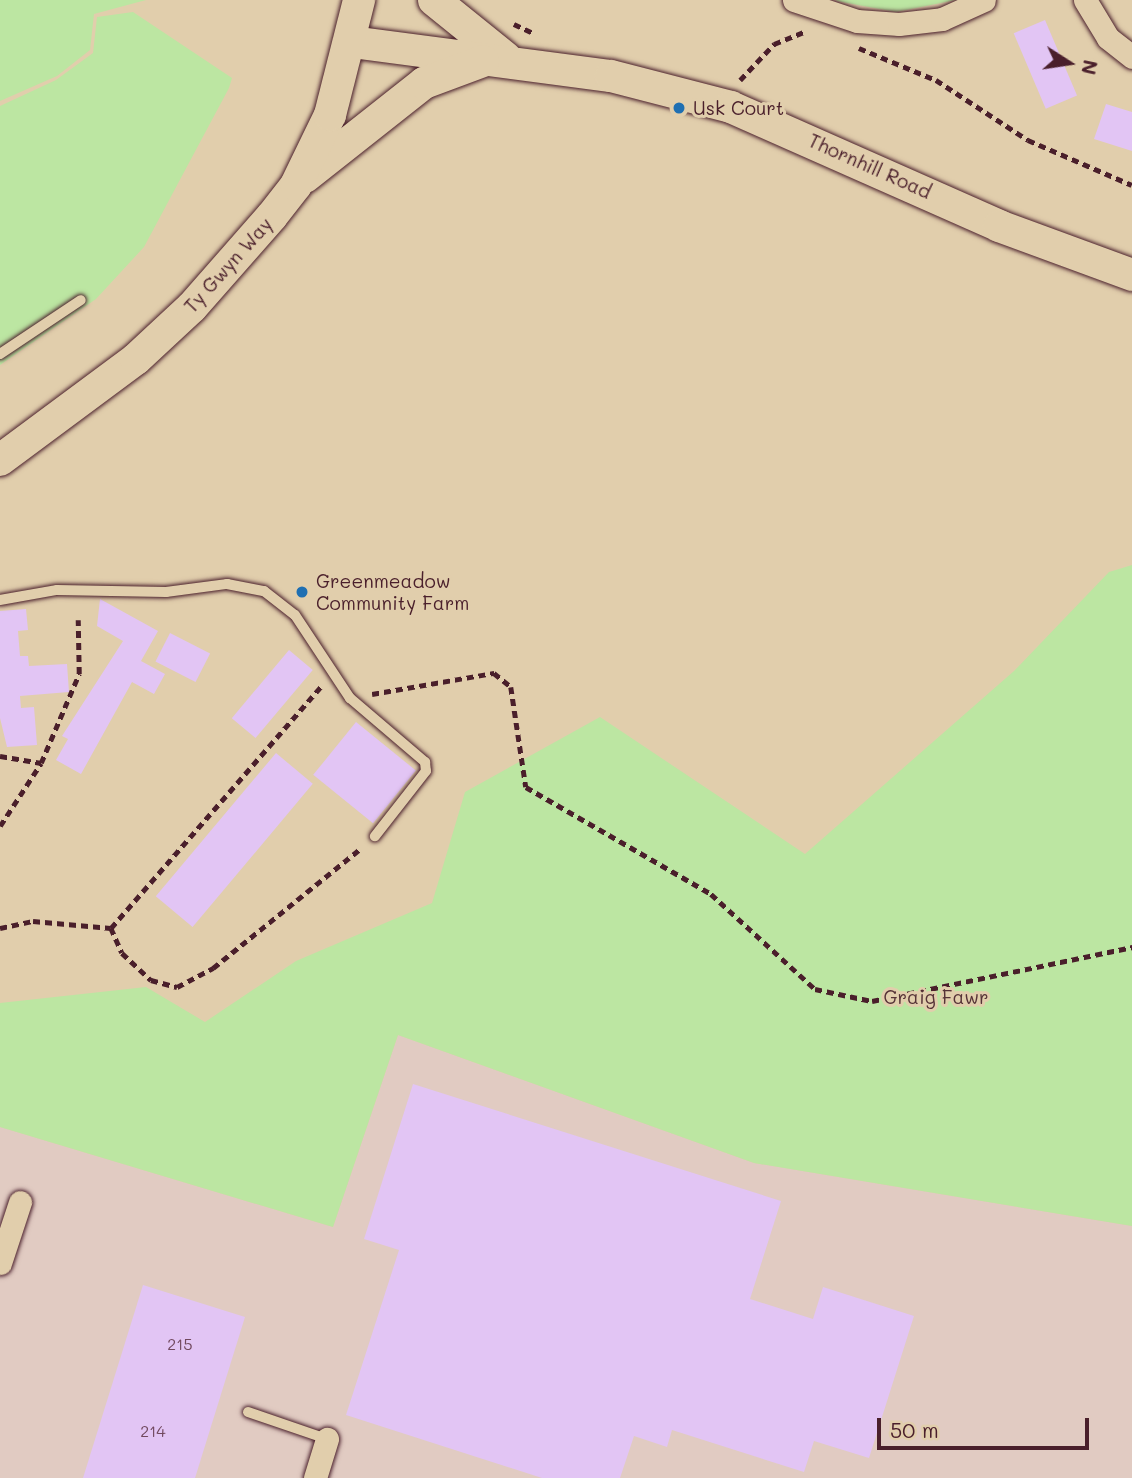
<!DOCTYPE html>
<html>
<head>
<meta charset="utf-8">
<style>
	body { margin:0 }
	#map { position:relative; width:1132px; height:1478px; overflow:hidden; background:#e1ceac; font-family:Mali,sans-serif }
	div>[style] { position:absolute }
	.built>* { inset:0; background:#e1cbc2 }
	.green>* { inset:0; background:#bce6a2 }
	.building>* { inset:0; background:#e2c5f4; transform-origin:0 0 }
	.path>* { height:4.5px; margin-top:-2.25px; transform-origin:0; background:repeating-linear-gradient(90deg,#4a1f2b 0 7px,transparent 0 12px) }
	.roads { filter:drop-shadow(0 0 2px #4a1f2b) drop-shadow(0 0 2px #4a1f2b) }
	.lane>* { height:10px; margin:-5px; padding:0 5px; transform-origin:5px; border-radius:5px; background:#e1ceac }
	.street>* { height:23px; margin:-11.5px; padding:0 11.5px; transform-origin:11.5px; border-radius:11.5px; background:#e1ceac }
	.secondary>* { height:32px; margin:-16px; padding:0 16px; transform-origin:16px; border-radius:16px; background:#e1ceac }
	.dots>* { width:19px; height:19px; translate:-50% -50%; box-sizing:border-box; border:4px solid #e1ceac; border-radius:50% }
	span { translate:-50% -50%; white-space:nowrap; text-align:center; line-height:1.15; -webkit-text-stroke:6px #e1ceac; paint-order:stroke }
	.number-label { font-size:16px; color:#70485d }
	.number-label span { -webkit-text-stroke-width:0 }
	.poi-label { font-size:19px; color:#4a1f2b }
	.left { translate:0 -50%; text-align:left }
	.street-label { font-size:19px; color:#4a1f2b }
	.park-label { font-size:19px; color:#553337 }
	.north { position:absolute; left:1034px; top:28px; width:70px; height:70px; -webkit-text-stroke:5px #e1ceac; paint-order:stroke; rotate:102deg; font-size:19px; font-weight:700; line-height:28px; text-align:center; color:#4a1f2b }
	.north::after { content:''; display:block; margin:auto; width:24px; height:32px; background:#4a1f2b; clip-path:polygon(50% 0,100% 100%,50% 72%,0 100%) }
	.scale { position:absolute; left:877px; top:1418px; width:212px; height:32px; box-sizing:border-box; border:4px solid #4a1f2b; border-top:0; padding-left:9px; font-size:21px; line-height:24px; white-space:nowrap; color:#4a1f2b; -webkit-text-stroke:5px #e1ceac; paint-order:stroke }
</style>
</head>
<body>
<div id="map">
	<div class="built">
		<div style="clip-path:polygon(398px 1035px,754px 1163px,1132px 1226px,1132px 1478px,0 1478px,0 1127px,333px 1227px)"></div>
	</div>
	<div class="green">
		<div style="clip-path:polygon(0 0,146px 0,94px 14px,90px 50px,57px 76px,0 101px)"></div>
		<div style="clip-path:polygon(956px 0,896px 12px,836px 1px,837px 0)"></div>
		<div style="clip-path:polygon(133px 12px,232px 78px,229px 88px,144px 247px,96px 299px,0 365px,0 106px,56px 80px,93px 53px,97px 17px)"></div>
		<div style="clip-path:polygon(1132px 565px,1132px 1226px,754px 1163px,398px 1035px,333px 1227px,0 1127px,0 1003px,146px 987px,205px 1022px,296px 961px,432px 903px,465px 792px,600px 717px,805px 854px,1014px 671px,1109px 572px)"></div>
	</div>
	<div class="building">
		<div style="left:1045px;top:20px;width:82px;height:34px;rotate:67deg"></div>
		<div style="clip-path:polygon(1106px 104px,1132px 112px,1132px 151px,1094px 139px)"></div>
		<div style="clip-path:polygon(100px 599px,158px 631px,141px 661px,165px 674px,154px 694px,132px 682px,81px 774px,56px 760px,68px 739px,62px 736px,123px 641px,97px 626px)"></div>
		<div style="clip-path:polygon(26px 609px,28px 630px,18px 631px,20px 656px,28px 656px,29px 666px,67px 664px,69px 692px,20px 696px,21px 708px,34px 707px,37px 745px,7px 747px,0 718px,0 611px)"></div>
		<div style="left:170px;top:633px;width:45px;height:32px;rotate:27deg"></div>
		<div style="left:289px;top:650px;width:31px;height:89px;rotate:40deg"></div>
		<div style="left:356px;top:722px;width:77px;height:68px;rotate:39deg"></div>
		<div style="left:276px;top:753px;width:48px;height:187px;rotate:40deg"></div>
		<div style="clip-path:polygon(413px 1084px,781px 1201px,750px 1299px,813px 1319px,823px 1287px,914px 1316px,869px 1458px,814px 1441px,804px 1472px,672px 1430px,667px 1447px,634px 1436px,620px 1478px,542px 1478px,346px 1415px,399px 1250px,364px 1239px)"></div>
		<div style="clip-path:polygon(143px 1285px,245px 1317px,195px 1478px,83px 1478px)"></div>
	</div>
	<div class="path">
		<div style="left:514px;top:24px;width:23px;rotate:25deg"></div>
		<div style="left:859px;top:48px;width:83px;rotate:22.6deg"></div>
		<div style="left:936px;top:80px;width:110px;rotate:33.1deg"></div>
		<div style="left:1028px;top:140px;width:113px;rotate:23.4deg"></div>
		<div style="left:740px;top:80px;width:50px;rotate:-46.6deg"></div>
		<div style="left:774px;top:44px;width:35px;rotate:-22deg"></div>
		<div style="left:372px;top:694px;width:124px;rotate:-9.8deg"></div>
		<div style="left:494px;top:673px;width:22px;rotate:39deg"></div>
		<div style="left:511px;top:687px;width:101px;rotate:81.5deg"></div>
		<div style="left:526px;top:787px;width:214px;rotate:30deg"></div>
		<div style="left:711px;top:894px;width:141px;rotate:42.4deg"></div>
		<div style="left:815px;top:989px;width:58px;rotate:11.9deg"></div>
		<div style="left:872px;top:1001px;width:266px;rotate:-11.7deg"></div>
		<div style="left:0;top:756px;width:42px;rotate:9.7deg"></div>
		<div style="left:0;top:826px;width:75px;rotate:-56.9deg"></div>
		<div style="left:41px;top:763px;width:97px;rotate:-66.9deg"></div>
		<div style="left:79px;top:674px;width:54px;rotate:-91.1deg"></div>
		<div style="left:0;top:928px;width:34px;rotate:-12deg"></div>
		<div style="left:33px;top:921px;width:78px;rotate:5.1deg"></div>
		<div style="left:111px;top:928px;width:322px;rotate:-49deg"></div>
		<div style="left:111px;top:928px;width:27px;rotate:66deg"></div>
		<div style="left:122px;top:953px;width:40px;rotate:43deg"></div>
		<div style="left:151px;top:980px;width:27px;rotate:15deg"></div>
		<div style="left:177px;top:987px;width:41px;rotate:-27.8deg"></div>
		<div style="left:213px;top:968px;width:191px;rotate:-39deg"></div>
	</div>
	<div class="roads">
		<div class="lane">
			<div style="left:0;top:354px;width:97px;rotate:-33.7deg"></div>
			<div style="left:0;top:600px;width:58px;rotate:-10deg"></div>
			<div style="left:57px;top:590px;width:109px;rotate:1.1deg"></div>
			<div style="left:166px;top:592px;width:62px;rotate:-7.5deg"></div>
			<div style="left:227px;top:584px;width:38px;rotate:11deg"></div>
			<div style="left:264px;top:591px;width:39px;rotate:38deg"></div>
			<div style="left:295px;top:615px;width:100px;rotate:56.5deg"></div>
			<div style="left:350px;top:698px;width:99px;rotate:40.5deg"></div>
			<div style="left:425px;top:762px;width:9px;rotate:84deg"></div>
			<div style="left:426px;top:771px;width:83px;rotate:128.1deg"></div>
			<div style="left:248px;top:1412px;width:83px;rotate:18.9deg"></div>
		</div>
		<div class="street">
			<div style="left:794px;top:0;width:66px;rotate:18.4deg"></div>
			<div style="left:857px;top:21px;width:42px;rotate:4.1deg"></div>
			<div style="left:899px;top:24px;width:43px;rotate:-6.6deg"></div>
			<div style="left:942px;top:19px;width:46px;rotate:-24.3deg"></div>
			<div style="left:1085px;top:0;width:44px;rotate:58.8deg"></div>
			<div style="left:1108px;top:38px;width:31px;rotate:38deg"></div>
			<div style="left:0;top:1263px;width:64px;rotate:-71.8deg"></div>
			<div style="left:315px;top:1478px;width:41px;rotate:-72.9deg"></div>
		</div>
		<div class="secondary">
			<div style="left:434px;top:0;width:92px;rotate:38.9deg"></div>
			<div style="left:352px;top:42px;width:261px;rotate:7.5deg"></div>
			<div style="left:611px;top:76px;width:124px;rotate:14.5deg"></div>
			<div style="left:731px;top:107px;width:293px;rotate:23.9deg"></div>
			<div style="left:999px;top:226px;width:142px;rotate:20.2deg"></div>
			<div style="left:305px;top:177px;width:152px;rotate:-38.3deg"></div>
			<div style="left:424px;top:83px;width:63px;rotate:-20.4deg"></div>
			<div style="left:0;top:460px;width:169px;rotate:-36.6deg"></div>
			<div style="left:136px;top:359px;width:76px;rotate:-42.9deg"></div>
			<div style="left:192px;top:307px;width:121px;rotate:-48.7deg"></div>
			<div style="left:272px;top:216px;width:39px;rotate:-52deg"></div>
			<div style="left:296px;top:185px;width:78px;rotate:-64.1deg"></div>
			<div style="left:330px;top:115px;width:119px;rotate:-75.8deg"></div>
		</div>
	</div>
	<div class="dots">
		<div style="left:679px;top:108px;background:#1f6fb2"></div>
		<div style="left:302px;top:592px;background:#1f6fb2"></div>
	</div>
	<div class="number-label">
		<span style="left:180px;top:1344px">215</span>
		<span style="left:153px;top:1431px">214</span>
	</div>
	<div class="poi-label">
		<span class="left" style="left:693px;top:108px">Usk Court</span>
		<span class="left" style="left:316px;top:592px">Greenmeadow<br>Community Farm</span>
	</div>
	<div class="street-label">
		<span style="left:870px;top:166px;rotate:24deg">Thornhill Road</span>
		<span style="left:228px;top:265px;rotate:-48deg">Ty Gwyn Way</span>
	</div>
	<div class="park-label">
		<span style="left:936px;top:997px">Graig Fawr</span>
	</div>
	<div class="north">N</div>
	<div class="scale">50 m</div>
</div>
</body>
</html>
